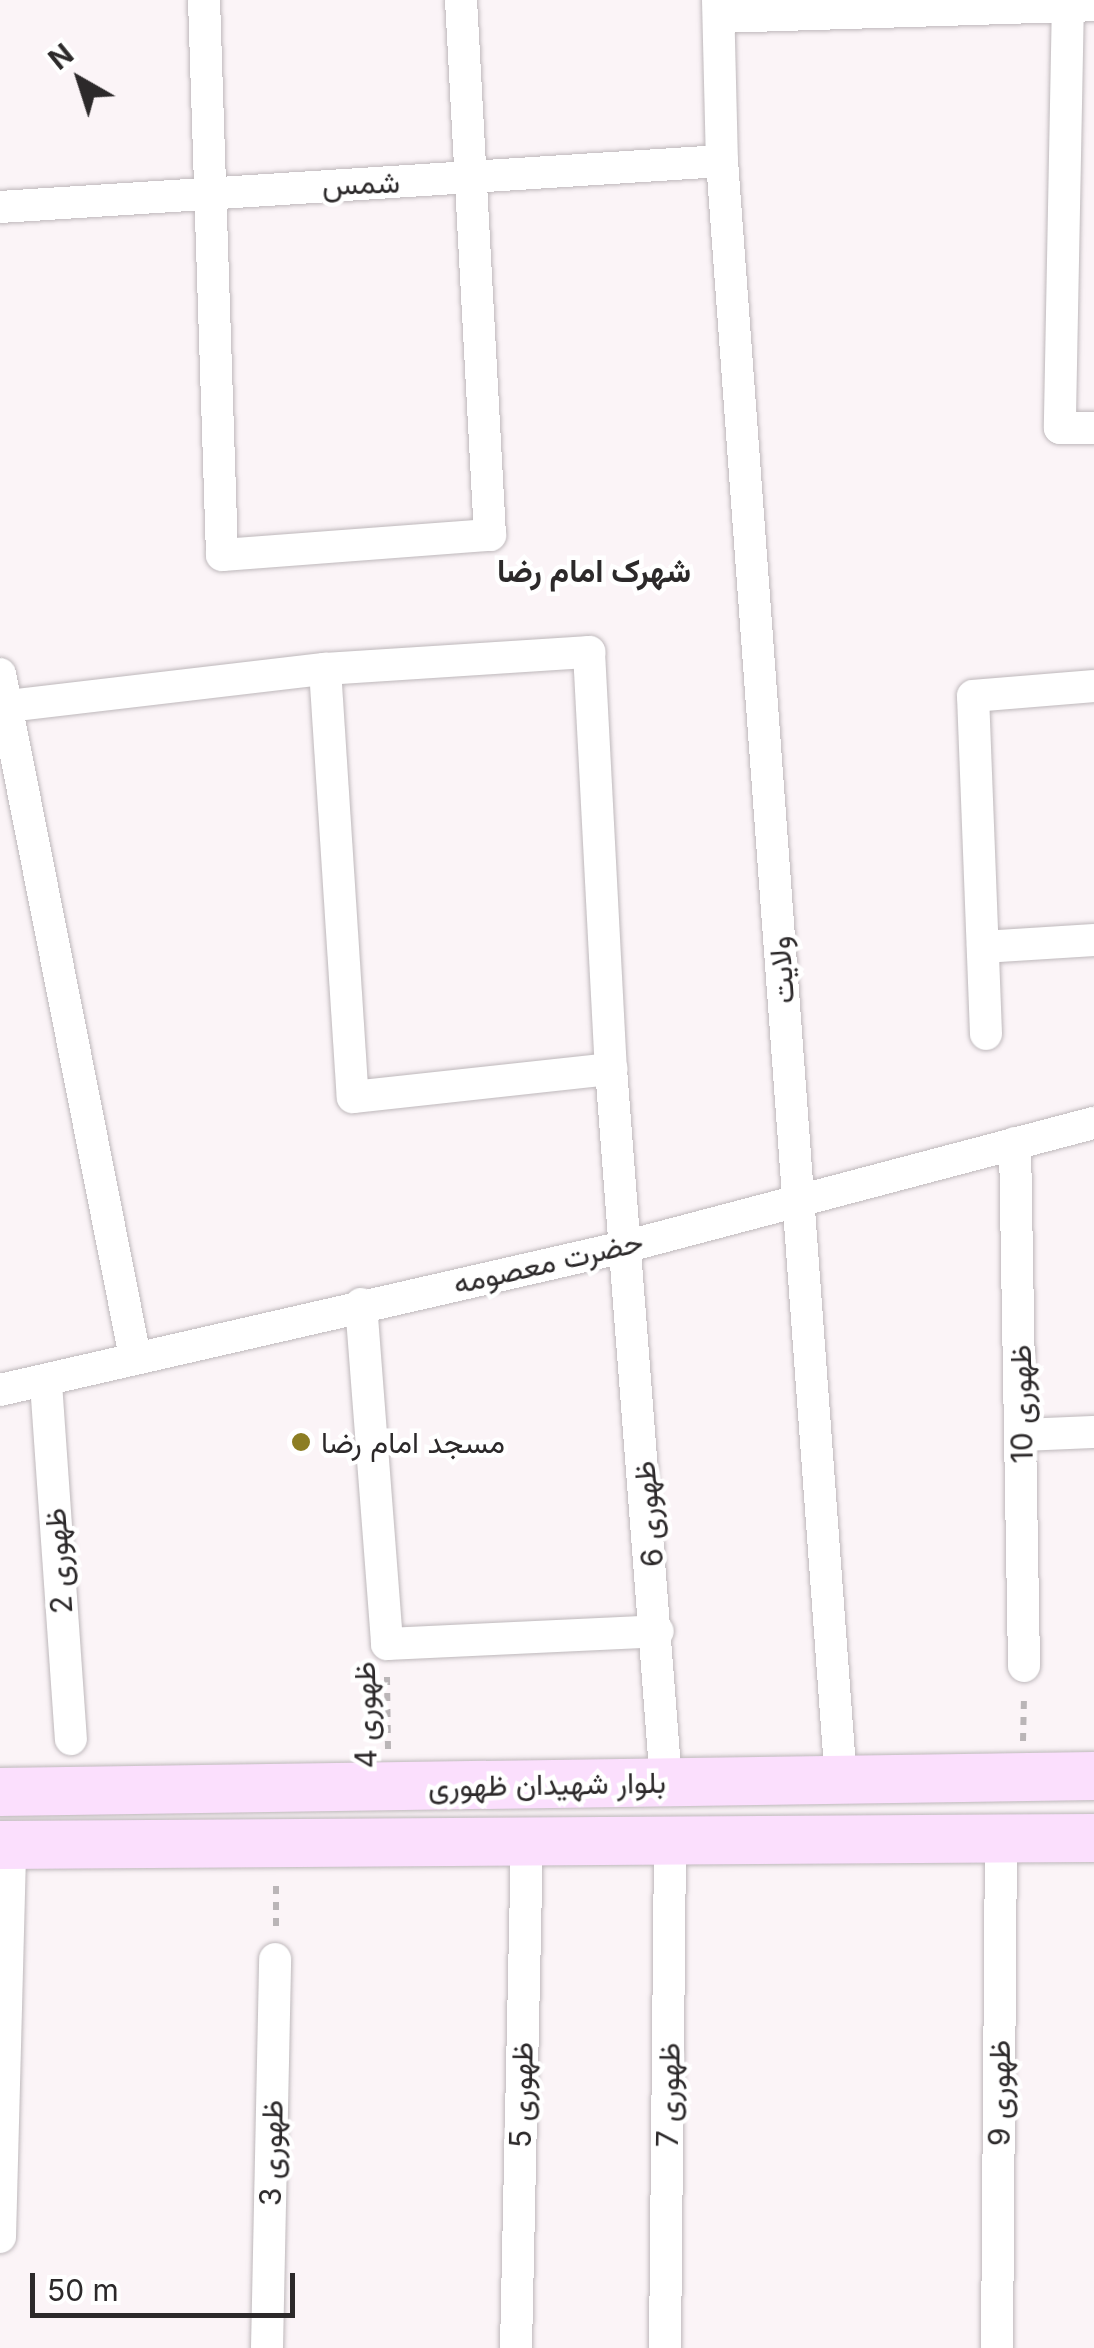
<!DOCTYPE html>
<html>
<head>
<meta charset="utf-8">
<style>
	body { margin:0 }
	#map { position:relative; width:1094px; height:2348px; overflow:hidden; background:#fbf4f7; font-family:Inter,Vazirmatn,sans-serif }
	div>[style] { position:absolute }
	.path>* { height:6px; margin-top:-3px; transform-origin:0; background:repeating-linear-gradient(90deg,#bab5b7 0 8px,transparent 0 16px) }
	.roads { filter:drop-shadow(0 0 2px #beb8bb) drop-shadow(0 0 2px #beb8bb) }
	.street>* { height:32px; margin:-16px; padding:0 16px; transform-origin:16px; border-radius:16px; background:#fff }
	.secondary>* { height:48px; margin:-24px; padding:0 24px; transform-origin:24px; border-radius:24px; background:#fbdffd }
	.dots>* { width:28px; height:28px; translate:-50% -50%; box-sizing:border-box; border:5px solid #fff; border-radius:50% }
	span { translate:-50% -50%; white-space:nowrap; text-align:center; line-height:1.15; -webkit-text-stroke:9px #fff; paint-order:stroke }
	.street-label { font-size:30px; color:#2c292a }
	.poi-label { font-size:30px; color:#2c292a }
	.left { translate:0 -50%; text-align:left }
	.neighbourhood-label { font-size:32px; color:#2c292a; font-weight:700 }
	.north { position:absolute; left:30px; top:30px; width:100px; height:100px; -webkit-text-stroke:8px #fff; paint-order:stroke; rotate:321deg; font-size:28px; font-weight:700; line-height:40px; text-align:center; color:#2c292a }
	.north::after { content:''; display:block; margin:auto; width:35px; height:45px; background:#2c292a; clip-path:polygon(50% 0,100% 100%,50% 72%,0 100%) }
	.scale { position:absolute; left:30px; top:2273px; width:265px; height:45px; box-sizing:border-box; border:5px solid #2c292a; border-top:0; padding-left:12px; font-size:30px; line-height:35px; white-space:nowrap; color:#2c292a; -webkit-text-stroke:8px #fff; paint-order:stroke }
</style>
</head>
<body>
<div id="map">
	<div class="path">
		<div style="left:387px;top:1677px;width:73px;rotate:89.2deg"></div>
		<div style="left:1023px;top:1741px;width:43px;rotate:-88.7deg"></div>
		<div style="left:276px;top:1926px;width:42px;rotate:-90deg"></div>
	</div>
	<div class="roads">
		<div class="street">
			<div style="left:204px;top:0;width:555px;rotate:88.14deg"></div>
			<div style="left:222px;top:555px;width:269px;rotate:-4.3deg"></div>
			<div style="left:490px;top:535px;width:536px;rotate:-93.1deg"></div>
			<div style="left:718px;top:0;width:161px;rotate:88.6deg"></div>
			<div style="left:722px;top:161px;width:1623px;rotate:85.8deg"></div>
			<div style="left:1068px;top:0;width:428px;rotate:91.1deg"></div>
			<div style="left:1060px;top:428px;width:34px"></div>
			<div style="left:719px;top:17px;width:375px;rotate:-1.8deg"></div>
			<div style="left:0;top:207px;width:723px;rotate:-3.65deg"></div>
			<div style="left:325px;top:669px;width:429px;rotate:86.3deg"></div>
			<div style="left:353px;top:1097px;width:260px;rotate:-6.2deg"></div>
			<div style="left:0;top:674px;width:696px;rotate:78.82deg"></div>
			<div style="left:0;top:707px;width:327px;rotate:-6.7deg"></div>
			<div style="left:325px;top:669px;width:265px;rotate:-3.7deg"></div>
			<div style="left:589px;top:652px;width:418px;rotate:87deg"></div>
			<div style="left:611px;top:1069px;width:715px;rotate:85.59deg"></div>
			<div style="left:983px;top:947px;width:111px;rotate:-3.6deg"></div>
			<div style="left:986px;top:1034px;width:338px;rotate:-92.2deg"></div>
			<div style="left:973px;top:696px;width:121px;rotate:-4.7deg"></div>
			<div style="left:1015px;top:1143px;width:523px;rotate:89.01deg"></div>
			<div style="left:361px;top:1304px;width:341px;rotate:85.6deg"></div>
			<div style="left:387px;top:1644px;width:271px;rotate:-2.7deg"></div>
			<div style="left:46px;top:1383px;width:357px;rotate:86deg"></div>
			<div style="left:0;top:1390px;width:640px;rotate:-12.91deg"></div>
			<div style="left:624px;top:1247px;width:486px;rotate:-14.8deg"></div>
			<div style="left:1021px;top:1435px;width:73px;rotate:-2.4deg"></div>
			<div style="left:0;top:2237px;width:392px;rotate:-88.5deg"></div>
			<div style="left:267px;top:2348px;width:389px;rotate:-88.8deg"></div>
			<div style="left:516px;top:2348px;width:507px;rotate:-88.76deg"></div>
			<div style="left:665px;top:2348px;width:505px;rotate:-89.43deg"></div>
			<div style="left:997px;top:2348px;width:510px;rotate:-89.55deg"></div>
		</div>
		<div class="secondary">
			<div style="left:0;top:1792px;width:1094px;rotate:-0.84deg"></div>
			<div style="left:0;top:1845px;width:1094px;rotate:-0.37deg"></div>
		</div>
	</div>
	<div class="dots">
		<div style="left:301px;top:1442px;background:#8c7d23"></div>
	</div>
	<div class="street-label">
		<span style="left:361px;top:183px;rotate:-2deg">شمس</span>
		<span style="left:781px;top:970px;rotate:-94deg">ولایت</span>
		<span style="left:548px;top:1262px;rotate:-13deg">حضرت معصومه</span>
		<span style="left:1021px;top:1404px;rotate:-91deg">ظهوری 10</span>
		<span style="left:648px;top:1514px;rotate:-95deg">ظهوری 6</span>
		<span style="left:58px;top:1561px;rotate:-94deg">ظهوری 2</span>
		<span style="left:365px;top:1715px;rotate:-91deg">ظهوری 4</span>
		<span style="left:547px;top:1784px;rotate:-1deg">بلوار شهیدان ظهوری</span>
		<span style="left:999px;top:2093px;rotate:-90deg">ظهوری 9</span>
		<span style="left:521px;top:2095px;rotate:-89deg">ظهوری 5</span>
		<span style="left:668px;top:2095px;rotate:-89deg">ظهوری 7</span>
		<span style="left:271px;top:2153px;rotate:-89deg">ظهوری 3</span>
	</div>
	<div class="poi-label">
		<span class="left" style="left:321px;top:1442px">مسجد امام رضا</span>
	</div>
	<div class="neighbourhood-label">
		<span style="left:594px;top:571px">شهرک امام رضا</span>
	</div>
	<div class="north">N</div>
	<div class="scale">50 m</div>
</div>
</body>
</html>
